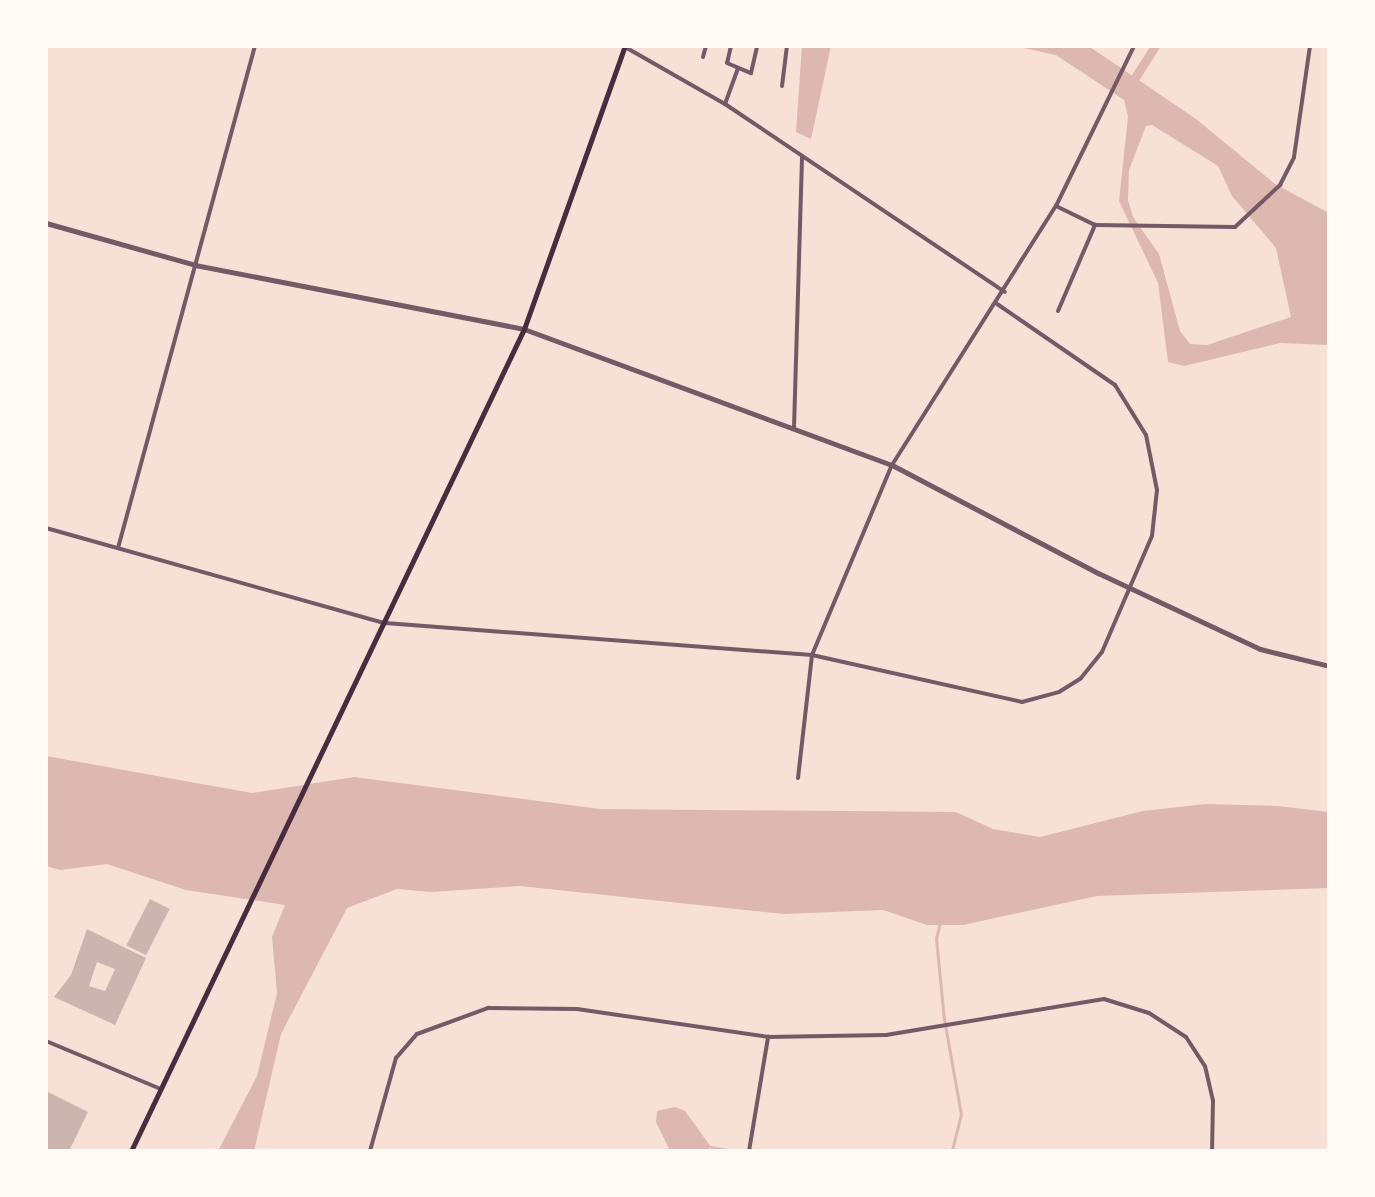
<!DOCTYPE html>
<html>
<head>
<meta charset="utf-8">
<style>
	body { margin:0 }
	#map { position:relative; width:1375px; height:1197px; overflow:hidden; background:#f7e1d7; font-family:"Titillium Web",sans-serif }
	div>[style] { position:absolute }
	.water>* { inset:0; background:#dcb8b0 }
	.stream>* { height:3px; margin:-1.5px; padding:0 1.5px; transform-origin:1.5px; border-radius:1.5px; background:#dcb8b0 }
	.canal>* { height:9px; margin:-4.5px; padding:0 4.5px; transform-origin:4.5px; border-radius:4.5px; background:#dcb8b0 }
	.building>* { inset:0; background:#ccb4b1; transform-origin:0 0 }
	.minor>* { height:4px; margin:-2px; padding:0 2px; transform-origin:2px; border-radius:2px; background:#755966 }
	.tertiary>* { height:5px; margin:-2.5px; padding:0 2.5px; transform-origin:2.5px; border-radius:2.5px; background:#755966 }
	.secondary>* { height:5px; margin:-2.5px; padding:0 2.5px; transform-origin:2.5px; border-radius:2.5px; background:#4a2c40 }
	span { translate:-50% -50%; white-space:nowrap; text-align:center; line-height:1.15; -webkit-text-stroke:6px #fffaf5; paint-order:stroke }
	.frame { position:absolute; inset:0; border:48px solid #fffaf5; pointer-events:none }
</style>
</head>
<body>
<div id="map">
	<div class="water">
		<div style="clip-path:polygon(802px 46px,831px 46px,811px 139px,796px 132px)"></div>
		<div style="clip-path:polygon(evenodd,1014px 46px,1090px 47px,1196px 119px,1275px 184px,1329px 213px,1329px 345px,1280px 343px,1184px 366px,1168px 362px,1158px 283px,1119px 201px,1128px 117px,1124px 100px,1056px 55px,1014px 46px,1152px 125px,1218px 166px,1232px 196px,1276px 248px,1291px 317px,1207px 345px,1190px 344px,1180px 331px,1159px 254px,1133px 217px,1128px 200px,1129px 170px,1146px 126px,1152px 125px)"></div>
		<div style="clip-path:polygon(46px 756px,252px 793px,354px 777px,600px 809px,956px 812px,993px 829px,1040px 837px,1143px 811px,1205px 804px,1278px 806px,1329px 812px,1329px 888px,1097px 896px,963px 925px,927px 925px,883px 910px,784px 914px,520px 886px,431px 892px,397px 889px,347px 908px,281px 1034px,254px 1151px,218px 1151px,257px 1076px,277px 993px,272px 937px,285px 905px,186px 890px,107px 864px,60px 870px,46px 866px)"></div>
		<div style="clip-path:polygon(675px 1107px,685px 1111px,711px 1147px,706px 1151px,670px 1151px,656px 1122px,657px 1111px)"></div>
	</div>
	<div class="stream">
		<div style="left:940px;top:922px;width:16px;rotate:104deg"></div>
		<div style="left:936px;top:938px;width:81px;rotate:84.4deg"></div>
		<div style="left:944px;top:1019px;width:97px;rotate:79.9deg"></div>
		<div style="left:961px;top:1114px;width:38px;rotate:104deg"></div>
		<div style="left:711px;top:1147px;width:21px;rotate:11deg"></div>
	</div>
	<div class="canal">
		<div style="left:1129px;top:87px;width:49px;rotate:-57.6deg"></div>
	</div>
	<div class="building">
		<div style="left:150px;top:899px;width:22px;height:52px;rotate:27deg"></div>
		<div style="clip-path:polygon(evenodd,87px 929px,146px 958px,115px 1025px,54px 997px,71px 975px,87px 929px,97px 962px,115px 969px,105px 991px,89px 986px,97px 962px)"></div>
		<div style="clip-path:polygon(46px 1091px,88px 1112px,69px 1151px,46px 1151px)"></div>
	</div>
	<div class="minor">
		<div style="left:731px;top:46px;width:17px;rotate:103deg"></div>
		<div style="left:727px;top:63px;width:26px;rotate:23deg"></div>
		<div style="left:751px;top:73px;width:28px;rotate:-77deg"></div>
		<div style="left:625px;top:47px;width:115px;rotate:29.7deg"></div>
		<div style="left:725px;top:104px;width:337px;rotate:33.9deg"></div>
		<div style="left:703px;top:57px;width:11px;rotate:-75deg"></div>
		<div style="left:782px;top:86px;width:40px;rotate:-82.9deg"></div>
		<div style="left:725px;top:104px;width:37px;rotate:-70deg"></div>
		<div style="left:1056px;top:206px;width:43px;rotate:26deg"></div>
		<div style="left:1095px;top:225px;width:140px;rotate:0.8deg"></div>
		<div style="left:1235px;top:227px;width:62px;rotate:-43deg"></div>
		<div style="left:1280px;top:185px;width:31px;rotate:-63deg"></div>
		<div style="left:1294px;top:157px;width:112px;rotate:-81.8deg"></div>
		<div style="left:1058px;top:311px;width:94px;rotate:-66.7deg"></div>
		<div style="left:794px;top:428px;width:272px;rotate:-88.3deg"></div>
		<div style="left:46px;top:528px;width:352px;rotate:15.7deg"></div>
		<div style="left:385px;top:623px;width:428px;rotate:4.3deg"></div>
		<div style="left:812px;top:655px;width:215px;rotate:12.6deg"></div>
		<div style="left:1022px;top:702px;width:38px;rotate:-15deg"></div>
		<div style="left:1059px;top:692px;width:26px;rotate:-32deg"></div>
		<div style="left:1081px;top:678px;width:33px;rotate:-51deg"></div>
		<div style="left:1102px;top:652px;width:126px;rotate:-66.7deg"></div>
		<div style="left:1152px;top:536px;width:46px;rotate:-83.8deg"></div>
		<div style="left:1157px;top:490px;width:56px;rotate:-101.3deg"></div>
		<div style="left:1146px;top:435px;width:59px;rotate:-121.8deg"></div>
		<div style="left:1115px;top:385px;width:143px;rotate:-145.5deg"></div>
		<div style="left:118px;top:548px;width:520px;rotate:-74.74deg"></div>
		<div style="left:798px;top:778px;width:124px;rotate:-83.5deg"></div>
		<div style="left:812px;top:655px;width:206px;rotate:-67.2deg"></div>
		<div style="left:892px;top:465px;width:307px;rotate:-57.7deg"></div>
		<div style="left:1056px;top:206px;width:178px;rotate:-64deg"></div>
		<div style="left:46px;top:1041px;width:125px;rotate:22.7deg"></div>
		<div style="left:370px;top:1151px;width:97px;rotate:-74.4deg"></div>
		<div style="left:396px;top:1058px;width:32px;rotate:-49deg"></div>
		<div style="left:417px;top:1034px;width:76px;rotate:-20.1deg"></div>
		<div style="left:488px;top:1008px;width:89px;rotate:0.6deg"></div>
		<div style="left:577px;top:1009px;width:193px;rotate:8.3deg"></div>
		<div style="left:768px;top:1037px;width:118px;rotate:-1deg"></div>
		<div style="left:886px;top:1035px;width:221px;rotate:-9.4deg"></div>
		<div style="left:1104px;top:999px;width:47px;rotate:17.3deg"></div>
		<div style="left:1149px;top:1013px;width:44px;rotate:33deg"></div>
		<div style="left:1186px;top:1037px;width:35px;rotate:57deg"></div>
		<div style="left:1205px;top:1066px;width:36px;rotate:77deg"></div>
		<div style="left:1213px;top:1101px;width:50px;rotate:91.1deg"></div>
		<div style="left:749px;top:1151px;width:116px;rotate:-80.5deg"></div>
	</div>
	<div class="tertiary">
		<div style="left:46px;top:223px;width:155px;rotate:15.7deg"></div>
		<div style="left:195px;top:265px;width:335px;rotate:11deg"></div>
		<div style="left:524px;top:329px;width:392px;rotate:20.3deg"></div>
		<div style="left:892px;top:465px;width:233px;rotate:27.7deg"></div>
		<div style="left:1098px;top:573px;width:179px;rotate:25.1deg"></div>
		<div style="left:1260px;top:649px;width:71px;rotate:13.8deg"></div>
	</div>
	<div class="secondary">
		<div style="left:131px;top:1151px;width:911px;rotate:-64.45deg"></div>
		<div style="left:524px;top:329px;width:300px;rotate:-70.4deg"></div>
	</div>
	<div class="frame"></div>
</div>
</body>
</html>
